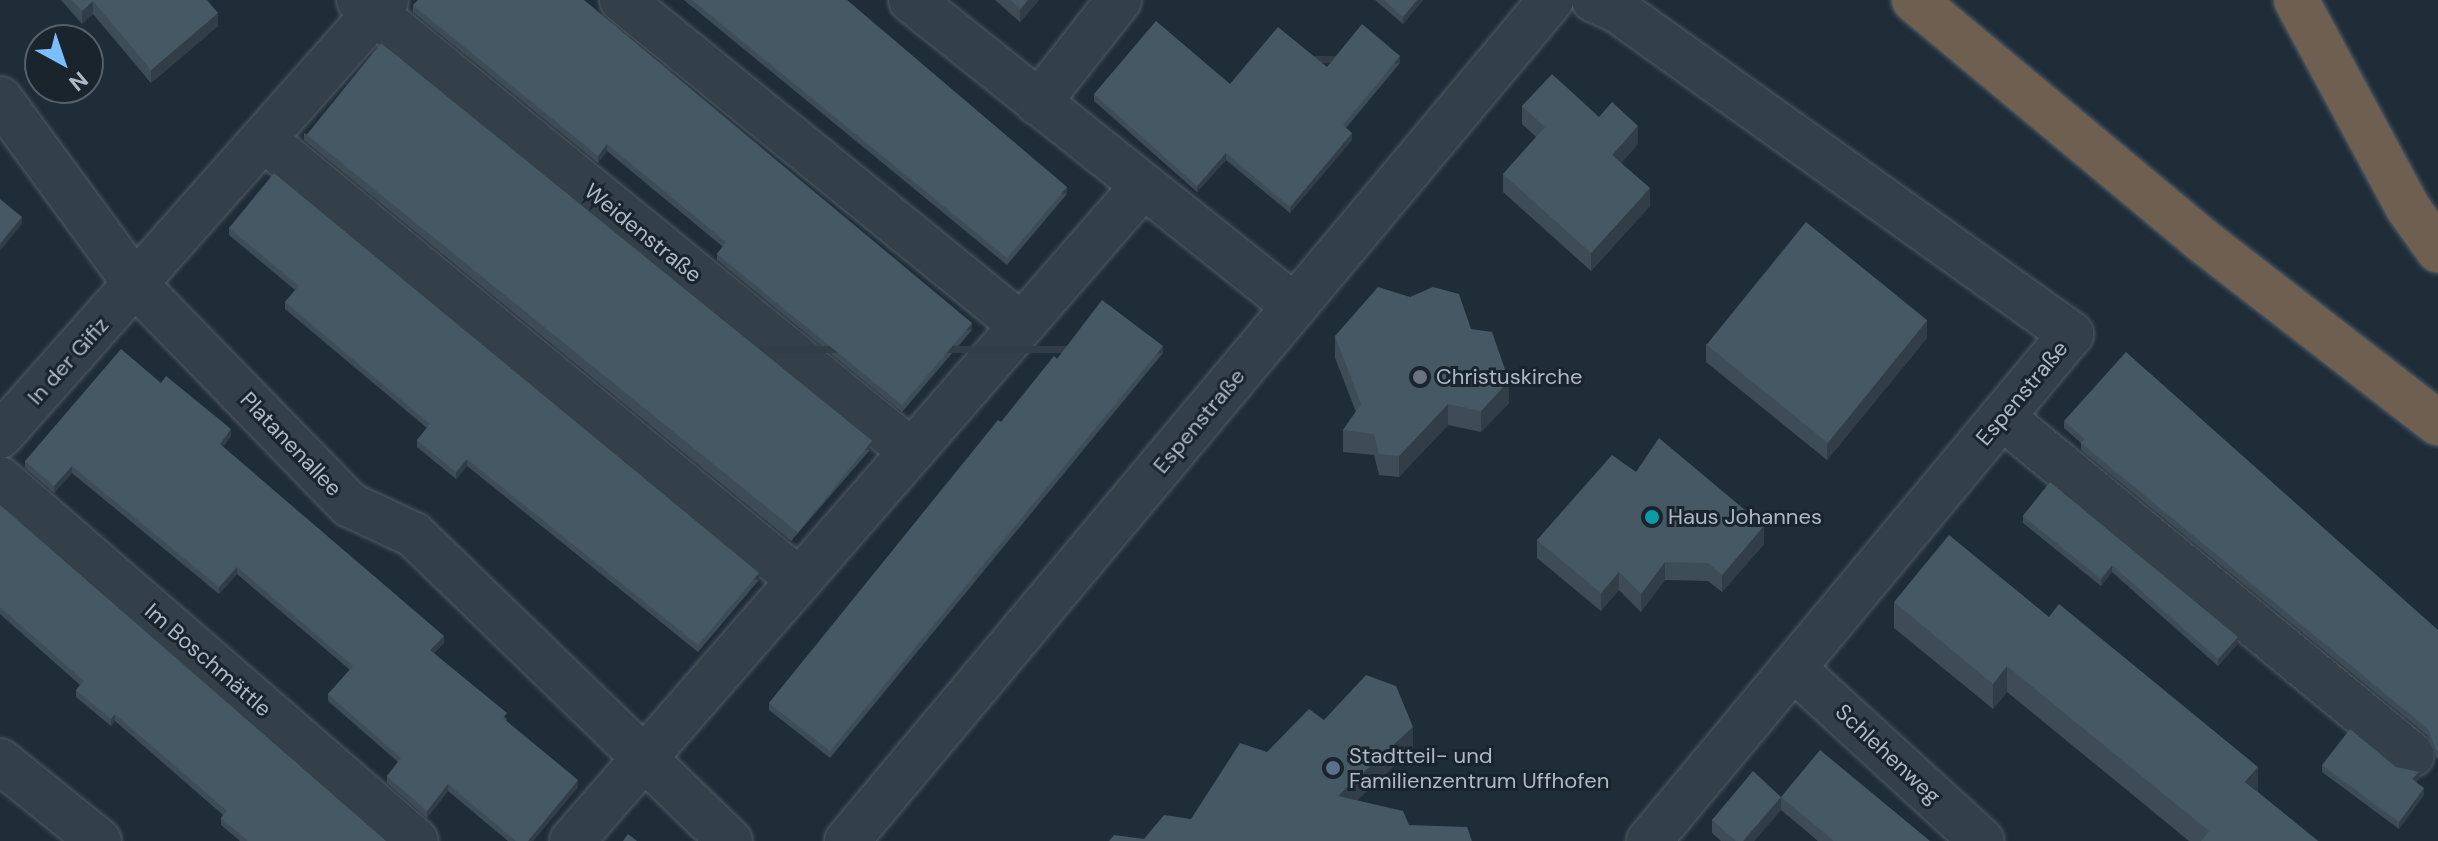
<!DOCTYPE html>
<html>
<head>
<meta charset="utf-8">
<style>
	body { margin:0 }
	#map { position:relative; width:2438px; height:841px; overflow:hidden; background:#1f2d39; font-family:"DM Sans",sans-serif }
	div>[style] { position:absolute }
	.roads { filter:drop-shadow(0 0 2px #515d67) drop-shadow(0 0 2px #515d67) }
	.minor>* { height:44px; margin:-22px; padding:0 22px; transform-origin:22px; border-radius:22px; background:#333f49 }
	.highway>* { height:44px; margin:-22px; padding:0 22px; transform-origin:22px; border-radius:22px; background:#6f5f50 }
	.wall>* { inset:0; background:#3d4c57 }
	.shaded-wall>* { inset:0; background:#323e47; transform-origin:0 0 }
	.building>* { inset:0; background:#475865; transform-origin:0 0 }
	.dots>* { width:22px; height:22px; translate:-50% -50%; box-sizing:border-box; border:4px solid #19242d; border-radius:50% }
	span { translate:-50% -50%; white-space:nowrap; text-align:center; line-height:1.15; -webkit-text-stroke:6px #19242d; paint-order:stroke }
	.street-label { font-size:22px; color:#adbac6 }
	.poi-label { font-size:22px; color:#adbac6 }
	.left { translate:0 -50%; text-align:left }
	.north { position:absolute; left:24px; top:24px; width:80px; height:80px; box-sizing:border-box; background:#19242d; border:2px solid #54606a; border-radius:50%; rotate:140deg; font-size:22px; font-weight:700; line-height:32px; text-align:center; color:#adbac6 }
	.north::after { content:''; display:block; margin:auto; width:28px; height:36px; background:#7cbefc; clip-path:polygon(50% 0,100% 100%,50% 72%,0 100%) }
</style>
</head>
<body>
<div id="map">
	<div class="roads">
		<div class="minor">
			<div style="left:359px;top:0;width:713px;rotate:39.25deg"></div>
			<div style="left:622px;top:0;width:515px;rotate:39.16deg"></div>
			<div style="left:911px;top:0;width:491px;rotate:38.6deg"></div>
			<div style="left:1594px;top:0;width:25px;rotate:23deg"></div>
			<div style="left:1617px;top:10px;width:558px;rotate:35.51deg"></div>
			<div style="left:2071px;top:334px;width:660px;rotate:129.77deg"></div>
			<div style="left:0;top:99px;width:230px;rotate:53.8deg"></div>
			<div style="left:136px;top:285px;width:307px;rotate:45.8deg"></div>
			<div style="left:350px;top:505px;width:71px;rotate:25.1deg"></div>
			<div style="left:414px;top:535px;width:440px;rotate:44.1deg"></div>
			<div style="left:1038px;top:103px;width:131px;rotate:-51.8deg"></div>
			<div style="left:266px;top:141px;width:691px;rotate:39.48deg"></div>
			<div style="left:2002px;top:417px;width:531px;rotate:39.5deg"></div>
			<div style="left:0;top:436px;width:582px;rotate:-48.48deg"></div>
			<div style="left:0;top:479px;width:551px;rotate:41.03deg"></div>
			<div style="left:1793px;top:668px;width:256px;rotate:42.5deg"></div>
			<div style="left:0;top:761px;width:127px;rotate:38.9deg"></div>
			<div style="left:572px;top:841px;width:869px;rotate:-48.92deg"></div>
			<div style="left:847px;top:841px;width:1097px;rotate:-50.07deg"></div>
		</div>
		<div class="highway">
			<div style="left:1914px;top:0;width:375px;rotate:39.8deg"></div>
			<div style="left:2202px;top:240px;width:299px;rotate:37.8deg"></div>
			<div style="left:2296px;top:0;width:236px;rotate:61.7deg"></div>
			<div style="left:2408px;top:208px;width:52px;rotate:54.5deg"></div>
		</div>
	</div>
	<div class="wall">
		<div style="clip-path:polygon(61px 0,207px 0,218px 26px,151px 83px,93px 14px,82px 24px)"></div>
		<div style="clip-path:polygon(684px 0,847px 0,1067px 194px,1007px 265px)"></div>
		<div style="clip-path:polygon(995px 0,1039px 0,1020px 22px)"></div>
		<div style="clip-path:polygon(1375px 0,1423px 0,1403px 24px)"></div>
		<div style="clip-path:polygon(413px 5px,972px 330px,902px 412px,717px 260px,717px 254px,723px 247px,607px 151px,598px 163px,413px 12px)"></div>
		<div style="clip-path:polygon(1400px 63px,1346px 128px,1352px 140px,1290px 213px,1226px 160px,1197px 192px,1094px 101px,1094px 94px,1230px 84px,1327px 67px)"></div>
		<div style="clip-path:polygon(1522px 106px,1599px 117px,1638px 144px,1621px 163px,1650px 206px,1591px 271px,1503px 192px,1503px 174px,1536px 137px,1522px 124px)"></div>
		<div style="clip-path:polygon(304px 133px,870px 450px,791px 541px,304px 140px)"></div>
		<div style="clip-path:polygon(229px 228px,759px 580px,698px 652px,467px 466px,456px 479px,417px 447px,417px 440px,427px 428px,285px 309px,285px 302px,295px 290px,229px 235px)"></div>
		<div style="clip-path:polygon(1471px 329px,1509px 403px,1481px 432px,1448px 425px,1399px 477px,1379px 475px,1374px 455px,1343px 452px,1343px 430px,1356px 412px,1335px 358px,1335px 336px)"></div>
		<div style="clip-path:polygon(1927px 338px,1827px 460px,1706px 362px,1706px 344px)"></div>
		<div style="clip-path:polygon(1163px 353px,830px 758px,769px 710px,769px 703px,1001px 422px,1057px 359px)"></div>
		<div style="clip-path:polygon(161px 383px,231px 436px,223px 447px,444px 643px,434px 653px,507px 719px,506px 721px,578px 787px,533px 841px,508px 841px,448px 791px,427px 818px,387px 783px,387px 776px,398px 762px,328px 701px,328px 694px,350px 670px,237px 574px,219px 594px,72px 473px,54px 493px,25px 468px,25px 461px)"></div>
		<div style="clip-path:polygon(2064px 421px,2438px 630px,2438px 757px,2437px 759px,2428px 736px,2081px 450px,2081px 443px,2064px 428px)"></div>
		<div style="clip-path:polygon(1636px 472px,1764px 544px,1722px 592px,1708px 581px,1665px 580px,1641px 612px,1619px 590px,1601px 611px,1537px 558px,1537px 540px)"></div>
		<div style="clip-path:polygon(2050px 482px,2238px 644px,2218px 666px,2112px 572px,2101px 586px,2023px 523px,2023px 516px)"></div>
		<div style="clip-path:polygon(0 505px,386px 841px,240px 841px,221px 825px,221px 818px,223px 815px,115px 721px,111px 726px,76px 697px,76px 690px,80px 685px,0 614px)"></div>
		<div style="clip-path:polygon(1894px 602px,2258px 792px,2318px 841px,2189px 841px,2007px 692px,1993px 709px,1894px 628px)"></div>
		<div style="clip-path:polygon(2322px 765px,2396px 767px,2419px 779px,2416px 782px,2424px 795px,2399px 829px,2322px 772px)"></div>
		<div style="clip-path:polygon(1781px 797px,1930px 841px,1818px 841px,1781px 810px,1754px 841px,1721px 841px,1712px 833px,1712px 820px)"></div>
	</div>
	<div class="shaded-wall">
		<div style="clip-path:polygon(1028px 0,1039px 0,1020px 22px,1020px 9px)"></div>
		<div style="clip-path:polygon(1417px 0,1423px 0,1403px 24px,1403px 17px)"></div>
		<div style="clip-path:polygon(93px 1px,93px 14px,82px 24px,82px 11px)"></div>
		<div style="clip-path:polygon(218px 13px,218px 26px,151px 83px,151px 70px)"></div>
		<div style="left:1400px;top:56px;width:7px;height:89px;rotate:90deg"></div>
		<div style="clip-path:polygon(1638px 126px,1638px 144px,1612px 173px,1612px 155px)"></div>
		<div style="clip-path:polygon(1352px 133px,1352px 140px,1290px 213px,1290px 207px)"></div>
		<div style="clip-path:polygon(607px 144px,607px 151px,598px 163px,598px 156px)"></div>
		<div style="clip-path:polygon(1226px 153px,1226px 160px,1197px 192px,1197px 186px)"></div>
		<div style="left:1067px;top:187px;width:7px;height:93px;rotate:90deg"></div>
		<div style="clip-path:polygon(1650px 188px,1650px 206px,1591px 271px,1591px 253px)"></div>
		<div style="clip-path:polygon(22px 217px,22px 224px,0 251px,0 244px)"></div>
		<div style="clip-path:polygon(1927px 320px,1927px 338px,1827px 460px,1827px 442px)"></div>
		<div style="left:972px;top:323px;width:7px;height:108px;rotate:90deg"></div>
		<div style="left:1163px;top:346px;width:7px;height:524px;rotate:90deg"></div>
		<div style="clip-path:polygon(1509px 381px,1509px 403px,1481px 432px,1481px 411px)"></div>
		<div style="clip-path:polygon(1448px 404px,1448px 425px,1399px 477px,1399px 456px)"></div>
		<div style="clip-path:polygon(231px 429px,231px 436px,220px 451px,220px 444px)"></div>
		<div style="left:870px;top:443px;width:7px;height:121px;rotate:90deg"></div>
		<div style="clip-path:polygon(467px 459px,467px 466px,456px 479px,456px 472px)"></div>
		<div style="clip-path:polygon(72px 466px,72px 473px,54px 493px,54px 486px)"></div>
		<div style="clip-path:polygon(1764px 526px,1764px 544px,1722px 592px,1722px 575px)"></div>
		<div style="clip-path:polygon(1665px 562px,1665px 580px,1641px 612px,1641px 594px)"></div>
		<div style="clip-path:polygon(2112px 565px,2112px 572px,2101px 586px,2101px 579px)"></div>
		<div style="clip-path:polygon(237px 567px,237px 574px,219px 594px,219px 587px)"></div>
		<div style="clip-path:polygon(1619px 572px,1619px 590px,1601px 611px,1601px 593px)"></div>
		<div style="left:759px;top:573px;width:7px;height:94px;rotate:90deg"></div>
		<div style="clip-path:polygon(444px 636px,444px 643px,430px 657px,430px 650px)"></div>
		<div style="clip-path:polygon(2238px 637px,2238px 644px,2218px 666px,2218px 659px)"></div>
		<div style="clip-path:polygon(2007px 666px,2007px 692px,1993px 709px,1993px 684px)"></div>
		<div style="clip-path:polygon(115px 714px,115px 721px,111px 726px,111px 719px)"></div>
		<div style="clip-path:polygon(1413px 727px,1413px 749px,1338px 818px,1338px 796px)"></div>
		<div style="clip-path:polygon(2258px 767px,2258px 792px,2245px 782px)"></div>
		<div style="clip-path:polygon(2419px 772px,2419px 779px,2412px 786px,2412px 779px)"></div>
		<div style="clip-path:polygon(578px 780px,578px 787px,533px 841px,528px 841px)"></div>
		<div style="clip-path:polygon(448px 784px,448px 791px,427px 818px,427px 811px)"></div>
		<div style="clip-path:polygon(2424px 788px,2424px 795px,2399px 829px,2399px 822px)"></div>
		<div style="clip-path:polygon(1781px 797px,1781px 810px,1754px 841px,1743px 841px)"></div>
	</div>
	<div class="building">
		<div style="clip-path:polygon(72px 0,207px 0,218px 13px,151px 70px,93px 1px,82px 11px)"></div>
		<div style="clip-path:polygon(418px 0,584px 0,972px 323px,902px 405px,717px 254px,726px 242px,607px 144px,598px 156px,413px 5px)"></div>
		<div style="clip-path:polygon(692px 0,847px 0,1067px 187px,1007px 258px)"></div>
		<div style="clip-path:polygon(1010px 0,1028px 0,1020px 9px)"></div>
		<div style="clip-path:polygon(1384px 0,1417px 0,1403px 17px)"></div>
		<div style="clip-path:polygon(1156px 21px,1230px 84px,1278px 27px,1327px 67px,1362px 24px,1400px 56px,1343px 125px,1352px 133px,1290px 207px,1226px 153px,1197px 186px,1094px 94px)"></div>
		<div style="left:381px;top:43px;width:632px;height:118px;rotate:39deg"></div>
		<div style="clip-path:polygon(1552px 74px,1599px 117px,1612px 102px,1638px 126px,1612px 155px,1650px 188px,1591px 253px,1503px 174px,1545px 127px,1522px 106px)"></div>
		<div style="clip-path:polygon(274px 173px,759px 573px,698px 645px,467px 459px,456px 472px,417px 440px,430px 424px,285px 302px,299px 286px,229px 228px)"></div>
		<div style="clip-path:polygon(0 199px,22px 217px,0 244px)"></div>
		<div style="left:1806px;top:222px;width:156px;height:158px;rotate:39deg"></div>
		<div style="clip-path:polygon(1378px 287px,1410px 297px,1433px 287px,1459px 294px,1471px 329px,1492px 332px,1509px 381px,1481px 411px,1448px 404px,1399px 456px,1379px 454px,1374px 434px,1343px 430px,1361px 404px,1335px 336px)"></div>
		<div style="clip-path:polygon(1102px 300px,1163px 346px,830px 751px,769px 703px,998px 420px,1001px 422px,1054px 356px,1057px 359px)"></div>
		<div style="clip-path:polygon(121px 349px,161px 383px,166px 376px,231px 429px,220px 444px,444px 636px,430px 650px,507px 713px,503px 718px,578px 780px,528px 841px,516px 841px,448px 784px,427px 811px,387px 776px,401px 758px,328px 694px,353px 666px,237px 567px,219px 587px,72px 466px,54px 486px,25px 461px)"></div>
		<div style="clip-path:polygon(2126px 352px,2438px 630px,2438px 750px,2437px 752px,2428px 729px,2081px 443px,2085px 439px,2064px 421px)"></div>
		<div style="clip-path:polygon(1659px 438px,1764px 526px,1722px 575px,1708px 563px,1665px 562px,1641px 594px,1619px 572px,1601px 593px,1537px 540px,1612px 455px,1636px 472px)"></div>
		<div style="clip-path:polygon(2050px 482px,2238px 637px,2218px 659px,2112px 565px,2101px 579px,2023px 516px)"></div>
		<div style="clip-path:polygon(0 505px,386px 841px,248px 841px,221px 818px,227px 811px,115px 714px,111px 719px,76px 690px,84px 681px,0 607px)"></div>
		<div style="clip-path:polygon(1949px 535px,2049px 617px,2059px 604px,2258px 767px,2245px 782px,2318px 841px,2201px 841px,2209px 831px,2007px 666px,1993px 684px,1894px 602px)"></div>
		<div style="clip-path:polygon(1366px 675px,1396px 686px,1413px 727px,1338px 796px,1403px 811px,1409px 825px,1467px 827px,1472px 841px,1109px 841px,1114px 835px,1144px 839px,1164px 815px,1191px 819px,1240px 743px,1267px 752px,1309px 709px,1324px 720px)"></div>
		<div style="clip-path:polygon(2350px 729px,2396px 767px,2419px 772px,2412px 779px,2424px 788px,2399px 822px,2322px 765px)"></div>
		<div style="clip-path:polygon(1820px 750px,1930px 841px,1832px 841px,1833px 840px,1781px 797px)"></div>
		<div style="clip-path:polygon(1753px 771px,1781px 797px,1743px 841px,1736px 841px,1712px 820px)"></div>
		<div style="clip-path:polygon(628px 834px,637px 841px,623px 841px)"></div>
	</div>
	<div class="dots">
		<div style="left:1420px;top:377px;background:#6b7280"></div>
		<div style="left:1652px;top:517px;background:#0f9aa8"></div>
		<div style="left:1333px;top:768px;background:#5c6f8a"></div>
	</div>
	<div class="street-label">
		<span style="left:643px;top:233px;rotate:39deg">Weidenstraße</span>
		<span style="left:68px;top:361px;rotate:-48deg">In der Gifiz</span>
		<span style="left:2022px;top:393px;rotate:-50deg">Espenstraße</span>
		<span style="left:1199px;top:421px;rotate:-50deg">Espenstraße</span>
		<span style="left:291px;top:444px;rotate:46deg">Platanenallee</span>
		<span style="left:208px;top:660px;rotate:41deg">Im Boschmättle</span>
		<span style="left:1888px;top:754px;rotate:43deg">Schlehenweg</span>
	</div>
	<div class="poi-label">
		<span class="left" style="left:1436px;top:377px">Christuskirche</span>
		<span class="left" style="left:1668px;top:517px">Haus Johannes</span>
		<span class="left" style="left:1349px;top:768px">Stadtteil- und<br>Familienzentrum Uffhofen</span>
	</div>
	<div class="north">N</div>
</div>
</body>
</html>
